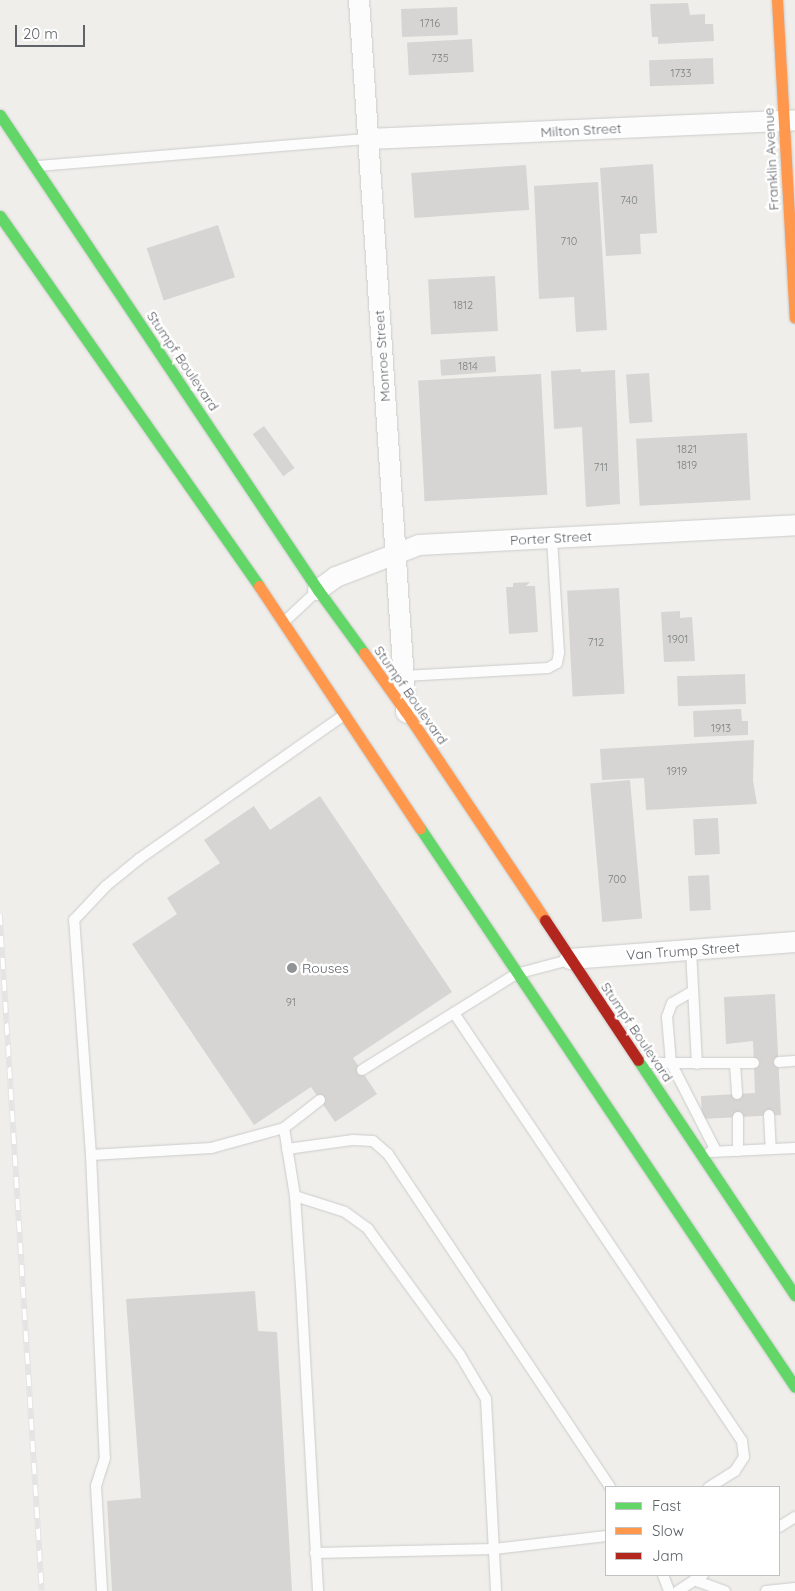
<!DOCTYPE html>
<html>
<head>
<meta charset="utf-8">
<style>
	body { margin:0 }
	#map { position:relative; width:795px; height:1591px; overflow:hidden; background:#efeeea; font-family:Quicksand,sans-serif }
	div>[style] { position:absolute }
	.building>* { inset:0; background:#d6d5d3; transform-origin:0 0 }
	.roads { filter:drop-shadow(0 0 1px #cbcccc) drop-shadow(0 0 1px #cbcccc) }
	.lane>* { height:10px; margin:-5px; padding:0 5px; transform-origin:5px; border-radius:5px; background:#fdfcfc }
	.street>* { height:20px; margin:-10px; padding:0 10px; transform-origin:10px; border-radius:10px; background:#fdfcfc }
	.fast>* { height:11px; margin:-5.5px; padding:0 5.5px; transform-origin:5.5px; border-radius:5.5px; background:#63d668 }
	.slow>* { height:11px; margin:-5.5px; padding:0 5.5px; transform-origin:5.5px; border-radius:5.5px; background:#ff974d }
	.jam>* { height:11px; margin:-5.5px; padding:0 5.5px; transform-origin:5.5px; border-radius:5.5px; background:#b3261e }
	.rail>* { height:5.5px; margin-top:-2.75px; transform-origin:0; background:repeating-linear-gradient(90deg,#fff 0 11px,#e4e4e4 0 22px); box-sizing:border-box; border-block:1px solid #e4e4e4 }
	.dots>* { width:14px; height:14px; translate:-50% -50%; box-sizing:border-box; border:2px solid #fff; border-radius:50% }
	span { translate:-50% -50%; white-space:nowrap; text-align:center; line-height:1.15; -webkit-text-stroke:5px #fff; paint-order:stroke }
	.number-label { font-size:11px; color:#7e8184 }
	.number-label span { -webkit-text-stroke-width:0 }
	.street-label { font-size:14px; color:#5f6368 }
	.poi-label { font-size:14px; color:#5f6368 }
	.left { translate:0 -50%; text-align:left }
	.legend { position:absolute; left:605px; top:1486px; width:175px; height:90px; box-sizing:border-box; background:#fff; border:1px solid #bfc1c3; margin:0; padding:6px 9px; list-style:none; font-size:15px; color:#5f6368 }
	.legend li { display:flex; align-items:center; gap:10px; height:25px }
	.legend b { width:25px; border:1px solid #bfc1c3 }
	.scale { position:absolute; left:15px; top:25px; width:70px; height:22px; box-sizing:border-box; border:2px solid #5f6368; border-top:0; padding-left:6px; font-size:15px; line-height:18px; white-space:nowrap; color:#5f6368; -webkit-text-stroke:4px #fff; paint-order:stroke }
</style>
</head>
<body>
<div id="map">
	<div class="building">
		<div style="clip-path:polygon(688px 3px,690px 15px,705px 14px,705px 24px,713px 24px,714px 41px,658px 44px,658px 37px,652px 37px,650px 4px)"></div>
		<div style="left:457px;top:7px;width:28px;height:56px;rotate:88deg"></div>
		<div style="left:472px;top:39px;width:33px;height:65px;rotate:87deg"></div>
		<div style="left:713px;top:58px;width:26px;height:64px;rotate:88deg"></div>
		<div style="clip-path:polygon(653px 164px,657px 233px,640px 234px,641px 254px,606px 256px,600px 168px)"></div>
		<div style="left:526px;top:165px;width:45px;height:115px;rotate:86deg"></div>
		<div style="clip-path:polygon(598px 182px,607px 330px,576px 332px,574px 297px,539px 299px,534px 186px)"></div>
		<div style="left:218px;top:225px;width:55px;height:75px;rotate:72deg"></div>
		<div style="left:495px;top:276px;width:55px;height:67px;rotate:87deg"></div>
		<div style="left:495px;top:356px;width:16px;height:55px;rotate:86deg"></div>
		<div style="clip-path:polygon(581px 369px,581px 372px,615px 370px,620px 504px,586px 507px,582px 427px,554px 429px,551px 371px)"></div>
		<div style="left:649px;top:373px;width:49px;height:23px;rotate:86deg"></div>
		<div style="left:541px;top:374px;width:121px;height:123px;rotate:87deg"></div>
		<div style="left:264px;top:426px;width:52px;height:14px;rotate:54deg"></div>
		<div style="left:747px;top:433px;width:67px;height:111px;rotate:87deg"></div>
		<div style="clip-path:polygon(530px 582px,526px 586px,535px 586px,538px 632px,509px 634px,506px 587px,513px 587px,513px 583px)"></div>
		<div style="left:619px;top:588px;width:106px;height:52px;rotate:87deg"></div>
		<div style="clip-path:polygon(680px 611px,680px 618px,692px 617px,695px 661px,664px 662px,661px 612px)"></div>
		<div style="left:745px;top:674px;width:30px;height:68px;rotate:88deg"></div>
		<div style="clip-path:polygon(741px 709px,742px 721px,748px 721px,748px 735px,694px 737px,693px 711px)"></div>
		<div style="clip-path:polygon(754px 740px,753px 781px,757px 804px,646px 810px,644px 778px,602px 780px,600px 749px)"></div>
		<div style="left:630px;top:780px;width:139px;height:40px;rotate:85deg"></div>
		<div style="clip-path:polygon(320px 796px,452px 992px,353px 1058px,377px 1094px,335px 1122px,311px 1087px,254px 1125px,132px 944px,177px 914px,167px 898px,220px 863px,204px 840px,254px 806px,270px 830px)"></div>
		<div style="left:718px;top:818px;width:36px;height:25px;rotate:87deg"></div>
		<div style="left:709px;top:875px;width:35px;height:21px;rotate:87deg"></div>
		<div style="clip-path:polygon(775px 994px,781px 1115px,702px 1119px,701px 1096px,755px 1093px,753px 1041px,726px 1044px,724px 997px)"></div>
		<div style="clip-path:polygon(255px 1291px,258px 1331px,277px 1332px,292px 1591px,112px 1591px,107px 1501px,141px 1498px,126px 1299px)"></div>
	</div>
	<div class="roads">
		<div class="lane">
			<div style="left:37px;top:166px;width:331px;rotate:-4.7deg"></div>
			<div style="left:284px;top:622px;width:45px;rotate:-43.2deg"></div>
			<div style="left:404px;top:676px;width:144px;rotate:-3.2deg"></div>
			<div style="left:548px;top:668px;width:10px;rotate:-29deg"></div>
			<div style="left:557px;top:663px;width:10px;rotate:-79deg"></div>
			<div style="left:559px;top:653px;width:115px;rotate:-93.5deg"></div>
			<div style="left:691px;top:950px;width:114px;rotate:87deg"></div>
			<div style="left:693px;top:991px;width:24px;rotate:150deg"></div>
			<div style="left:672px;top:1003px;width:15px;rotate:110deg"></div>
			<div style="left:667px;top:1017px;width:46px;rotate:85deg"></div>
			<div style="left:671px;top:1063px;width:99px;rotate:62.9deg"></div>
			<div style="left:454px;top:1013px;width:516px;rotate:56.06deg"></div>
			<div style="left:742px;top:1441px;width:16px;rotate:83deg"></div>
			<div style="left:744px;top:1457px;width:17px;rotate:123deg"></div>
			<div style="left:735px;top:1471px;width:31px;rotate:148deg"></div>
			<div style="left:779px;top:1062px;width:16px;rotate:-4deg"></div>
			<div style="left:645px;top:1063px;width:109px"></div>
			<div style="left:735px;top:1064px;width:30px;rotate:86deg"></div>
			<div style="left:362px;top:1070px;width:181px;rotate:-31.9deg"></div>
			<div style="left:516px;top:974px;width:55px;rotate:-14.8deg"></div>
			<div style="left:320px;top:1100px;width:46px;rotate:142.1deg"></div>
			<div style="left:284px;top:1128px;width:76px;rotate:164.7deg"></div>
			<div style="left:211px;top:1148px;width:120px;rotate:176.7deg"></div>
			<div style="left:91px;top:1155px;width:236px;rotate:-94.1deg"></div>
			<div style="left:74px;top:920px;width:47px;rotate:-46.7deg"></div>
			<div style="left:106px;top:886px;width:43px;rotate:-39.3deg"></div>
			<div style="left:139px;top:859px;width:251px;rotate:-35.1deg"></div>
			<div style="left:769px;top:1115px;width:34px;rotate:87deg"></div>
			<div style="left:738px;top:1117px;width:34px;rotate:90deg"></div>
			<div style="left:284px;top:1128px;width:69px;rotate:80.8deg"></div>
			<div style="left:295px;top:1196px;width:90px;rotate:86.2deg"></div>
			<div style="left:301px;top:1286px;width:305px;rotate:86.8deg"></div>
			<div style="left:287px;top:1149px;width:67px;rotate:-7.8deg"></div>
			<div style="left:353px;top:1140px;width:20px;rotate:3deg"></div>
			<div style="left:373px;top:1141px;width:20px;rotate:41deg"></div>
			<div style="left:388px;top:1154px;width:400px;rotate:56.3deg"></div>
			<div style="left:710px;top:1152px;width:85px;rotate:-2.7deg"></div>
			<div style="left:91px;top:1155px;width:303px;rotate:87.4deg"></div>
			<div style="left:105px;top:1458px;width:29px;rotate:108deg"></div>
			<div style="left:96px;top:1486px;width:105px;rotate:86.7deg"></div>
			<div style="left:295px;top:1196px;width:52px;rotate:17.7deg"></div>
			<div style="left:345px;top:1212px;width:29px;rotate:36deg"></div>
			<div style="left:368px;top:1229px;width:156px;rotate:53.9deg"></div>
			<div style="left:460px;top:1355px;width:51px;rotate:59.4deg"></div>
			<div style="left:486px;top:1399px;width:192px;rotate:87deg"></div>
			<div style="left:779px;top:1527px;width:19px;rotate:-32deg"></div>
			<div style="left:315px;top:1553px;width:179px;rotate:-1.3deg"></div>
			<div style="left:494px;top:1549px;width:113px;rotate:-6.6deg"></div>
			<div style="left:663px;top:1575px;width:17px;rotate:69deg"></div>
			<div style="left:694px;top:1580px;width:33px;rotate:20deg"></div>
			<div style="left:678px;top:1591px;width:30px;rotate:-33deg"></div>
			<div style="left:766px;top:1591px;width:29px;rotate:-6deg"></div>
		</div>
		<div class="street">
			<div style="left:359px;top:0;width:714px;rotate:86.22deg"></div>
			<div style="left:367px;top:139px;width:428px;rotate:-2.5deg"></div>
			<div style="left:318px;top:590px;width:22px;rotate:-36deg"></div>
			<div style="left:336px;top:577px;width:89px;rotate:-21.1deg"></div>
			<div style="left:419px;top:545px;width:377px;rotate:-3deg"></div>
			<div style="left:570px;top:959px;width:226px;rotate:-4.3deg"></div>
		</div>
		<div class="fast">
			<div style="left:0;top:115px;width:572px;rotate:56.2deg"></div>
			<div style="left:318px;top:590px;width:78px;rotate:53.9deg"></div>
			<div style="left:0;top:216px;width:452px;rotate:55deg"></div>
			<div style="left:420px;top:828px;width:673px;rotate:56.14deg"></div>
			<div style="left:638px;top:1060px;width:283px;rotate:56.3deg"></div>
		</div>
		<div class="slow">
			<div style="left:777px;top:0;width:318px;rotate:86.8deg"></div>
			<div style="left:259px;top:586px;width:291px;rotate:56.4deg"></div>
			<div style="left:364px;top:653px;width:72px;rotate:54.6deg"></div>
			<div style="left:406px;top:712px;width:250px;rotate:56.2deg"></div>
		</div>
		<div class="jam">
			<div style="left:545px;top:920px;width:168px;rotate:56.4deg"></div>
		</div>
	</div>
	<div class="rail">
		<div style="left:0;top:914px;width:678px;rotate:86.45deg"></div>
	</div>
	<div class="dots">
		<div style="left:292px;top:968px;background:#919496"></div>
	</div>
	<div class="number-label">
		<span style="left:430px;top:23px">1716</span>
		<span style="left:440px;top:58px">735</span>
		<span style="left:681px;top:73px">1733</span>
		<span style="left:629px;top:200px">740</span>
		<span style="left:569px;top:241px">710</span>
		<span style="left:463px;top:305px">1812</span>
		<span style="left:468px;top:366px">1814</span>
		<span style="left:687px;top:449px">1821</span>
		<span style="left:687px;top:465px">1819</span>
		<span style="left:601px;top:467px">711</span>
		<span style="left:678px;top:639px">1901</span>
		<span style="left:596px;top:642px">712</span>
		<span style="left:721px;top:728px">1913</span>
		<span style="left:677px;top:771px">1919</span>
		<span style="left:617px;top:879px">700</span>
		<span style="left:291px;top:1002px">91</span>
	</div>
	<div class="street-label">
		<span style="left:581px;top:130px;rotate:-3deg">Milton Street</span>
		<span style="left:771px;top:159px;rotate:-93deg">Franklin Avenue</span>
		<span style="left:382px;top:356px;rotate:-94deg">Monroe Street</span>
		<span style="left:183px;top:361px;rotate:56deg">Stumpf Boulevard</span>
		<span style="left:551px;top:538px;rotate:-3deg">Porter Street</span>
		<span style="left:411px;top:695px;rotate:55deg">Stumpf Boulevard</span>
		<span style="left:683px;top:951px;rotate:-4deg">Van Trump Street</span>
		<span style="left:637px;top:1032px;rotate:56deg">Stumpf Boulevard</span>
	</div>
	<div class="poi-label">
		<span class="left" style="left:302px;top:968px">Rouses</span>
	</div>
	<ul class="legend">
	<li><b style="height:6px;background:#63d668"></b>Fast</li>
	<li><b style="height:6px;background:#ff974d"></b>Slow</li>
	<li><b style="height:6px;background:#b3261e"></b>Jam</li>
	</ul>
	<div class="scale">20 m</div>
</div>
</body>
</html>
